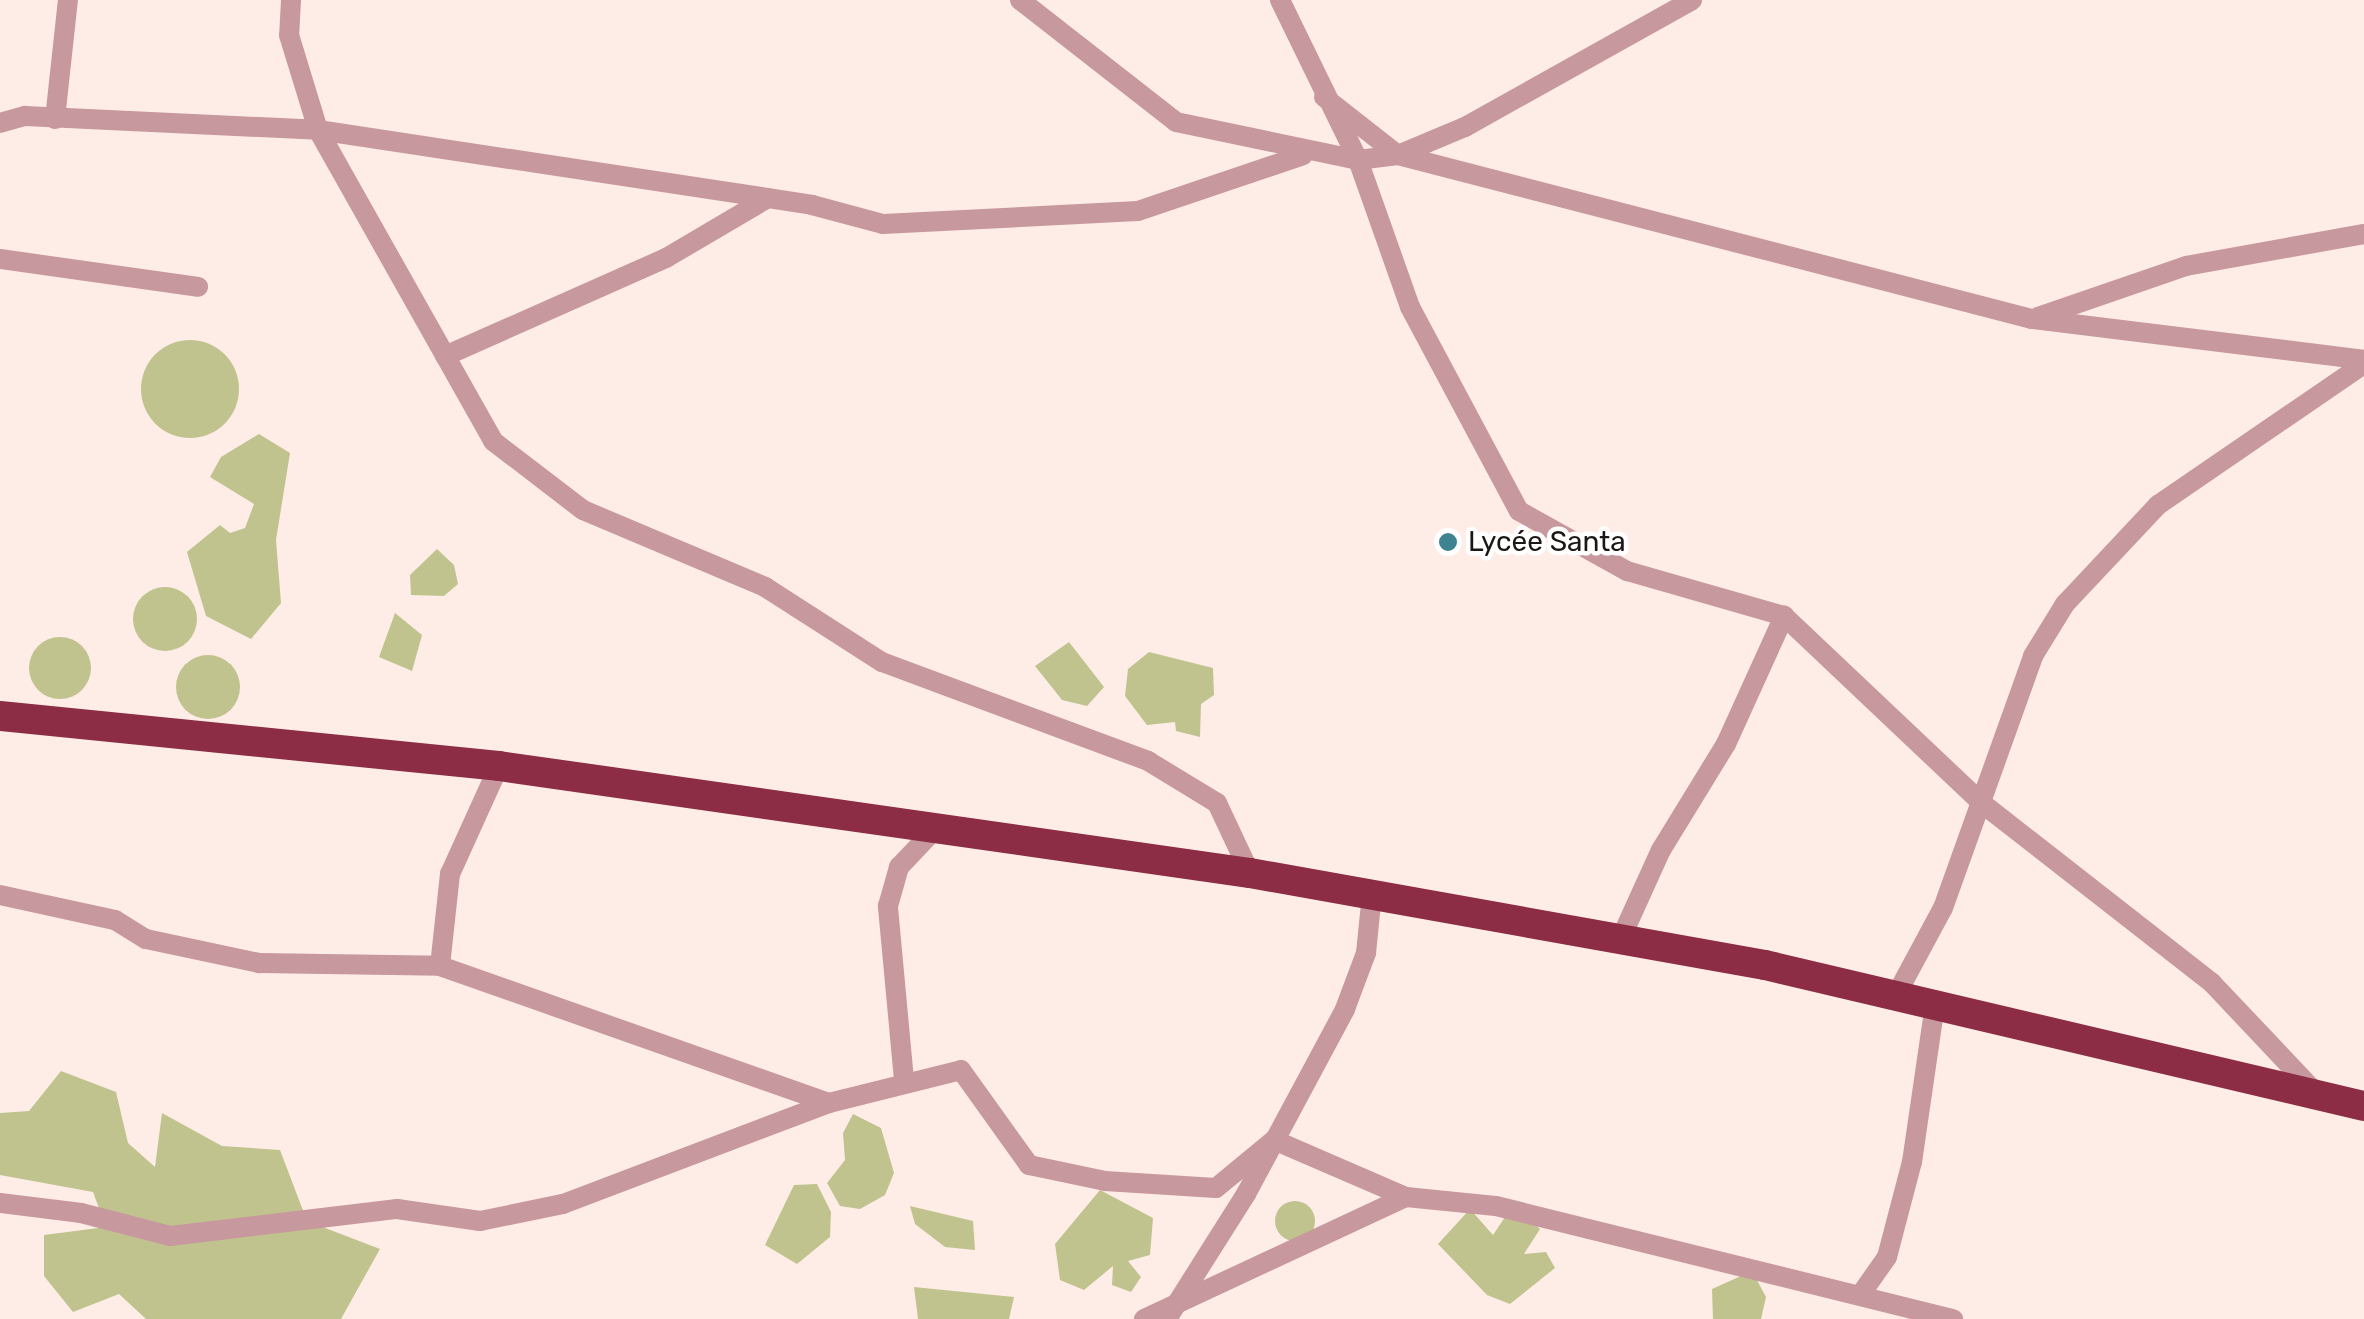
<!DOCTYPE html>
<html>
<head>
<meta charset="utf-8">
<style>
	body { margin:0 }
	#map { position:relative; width:2364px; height:1319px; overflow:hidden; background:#feede7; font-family:Rubik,sans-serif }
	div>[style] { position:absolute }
	.forest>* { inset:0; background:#c0c38e }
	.round { border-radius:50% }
	.street>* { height:20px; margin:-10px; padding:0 10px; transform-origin:10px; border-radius:10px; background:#c8989f }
	.highway>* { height:30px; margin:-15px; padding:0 15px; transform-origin:15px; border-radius:15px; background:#8c2c45 }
	.dots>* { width:28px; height:28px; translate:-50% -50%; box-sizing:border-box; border:5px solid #fff; border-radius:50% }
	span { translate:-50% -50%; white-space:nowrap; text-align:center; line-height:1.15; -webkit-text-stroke:9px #fff; paint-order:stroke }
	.poi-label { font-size:28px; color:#1c1715 }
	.left { translate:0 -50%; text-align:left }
</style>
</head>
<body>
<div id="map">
	<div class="forest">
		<div class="round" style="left:141px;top:340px;width:98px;height:98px"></div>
		<div style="clip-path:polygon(259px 434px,290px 453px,276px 540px,281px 603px,251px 639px,206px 616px,187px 552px,220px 525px,230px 533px,245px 528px,254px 504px,210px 477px,221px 457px)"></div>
		<div style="clip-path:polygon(437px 549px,454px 565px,458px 584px,444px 596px,411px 595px,410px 575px)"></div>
		<div class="round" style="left:133px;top:587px;width:64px;height:64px"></div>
		<div style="clip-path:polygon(395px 613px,422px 635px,412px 671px,379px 657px)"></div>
		<div class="round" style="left:29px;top:637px;width:62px;height:62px"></div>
		<div style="clip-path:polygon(1069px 642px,1104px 687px,1087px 706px,1062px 700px,1035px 666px)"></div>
		<div style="clip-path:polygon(1149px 652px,1213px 668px,1214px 695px,1201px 704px,1200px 737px,1176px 731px,1175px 722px,1147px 725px,1125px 696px,1128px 669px)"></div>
		<div class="round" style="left:176px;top:655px;width:64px;height:64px"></div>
		<div style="clip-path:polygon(61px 1071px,116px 1092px,128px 1143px,155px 1167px,162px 1113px,222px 1146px,280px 1150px,307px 1221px,380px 1249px,341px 1319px,146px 1319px,119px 1294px,73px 1312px,44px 1276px,44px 1235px,106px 1227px,93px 1192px,0 1175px,0 1113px,29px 1111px)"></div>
		<div style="clip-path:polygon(853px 1114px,881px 1128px,894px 1173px,885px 1195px,860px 1209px,840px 1206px,827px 1183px,845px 1160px,843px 1133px)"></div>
		<div style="clip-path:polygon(817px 1184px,831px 1212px,830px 1237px,797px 1264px,765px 1245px,794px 1185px)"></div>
		<div style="clip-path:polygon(1100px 1190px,1153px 1218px,1150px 1255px,1128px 1261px,1141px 1277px,1131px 1292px,1112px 1285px,1113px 1266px,1084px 1290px,1060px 1280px,1055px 1244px)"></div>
		<div class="round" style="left:1275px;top:1201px;width:40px;height:40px"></div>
		<div style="clip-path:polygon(910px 1206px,973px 1221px,975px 1250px,945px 1247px,915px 1224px)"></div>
		<div style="clip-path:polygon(1470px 1209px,1493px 1235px,1505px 1217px,1523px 1213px,1540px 1229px,1524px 1254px,1546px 1252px,1555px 1268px,1510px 1304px,1487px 1295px,1438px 1244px)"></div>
		<div style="clip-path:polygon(1752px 1271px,1766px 1297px,1761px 1319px,1713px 1319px,1712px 1289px)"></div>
		<div style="clip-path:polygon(914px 1287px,1014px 1297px,1009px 1319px,918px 1319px)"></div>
	</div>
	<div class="street">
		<div style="left:291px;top:0;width:35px;rotate:93deg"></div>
		<div style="left:289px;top:35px;width:99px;rotate:73deg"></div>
		<div style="left:318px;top:130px;width:357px;rotate:60.6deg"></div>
		<div style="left:493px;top:441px;width:113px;rotate:37.5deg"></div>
		<div style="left:583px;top:510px;width:198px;rotate:22.9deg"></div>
		<div style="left:765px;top:587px;width:139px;rotate:32.7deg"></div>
		<div style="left:882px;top:662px;width:284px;rotate:20.4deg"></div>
		<div style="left:1148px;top:761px;width:81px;rotate:31.3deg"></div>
		<div style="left:1217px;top:803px;width:77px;rotate:64.8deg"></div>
		<div style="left:1020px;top:0;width:198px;rotate:38deg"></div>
		<div style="left:1176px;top:122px;width:186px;rotate:11.8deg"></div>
		<div style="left:1358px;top:160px;width:156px;rotate:70.5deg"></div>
		<div style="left:1410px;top:307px;width:231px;rotate:61.9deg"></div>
		<div style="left:1519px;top:511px;width:124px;rotate:29.1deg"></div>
		<div style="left:1627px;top:571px;width:163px;rotate:16deg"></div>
		<div style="left:1784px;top:616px;width:274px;rotate:43.4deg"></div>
		<div style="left:1983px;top:804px;width:291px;rotate:38deg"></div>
		<div style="left:2212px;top:983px;width:154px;rotate:46.6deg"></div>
		<div style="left:1280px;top:0;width:178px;rotate:64deg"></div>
		<div style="left:1358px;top:160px;width:40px;rotate:-7.1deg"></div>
		<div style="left:1398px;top:155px;width:73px;rotate:-22.7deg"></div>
		<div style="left:1465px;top:127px;width:260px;rotate:-29.2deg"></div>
		<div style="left:1324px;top:97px;width:94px;rotate:38.1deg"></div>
		<div style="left:1398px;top:155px;width:655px;rotate:14.5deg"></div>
		<div style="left:2032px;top:319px;width:335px;rotate:7deg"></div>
		<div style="left:55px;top:119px;width:120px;rotate:-83.8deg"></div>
		<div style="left:0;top:123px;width:26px;rotate:-16deg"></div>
		<div style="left:25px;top:116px;width:293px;rotate:2.7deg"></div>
		<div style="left:318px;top:130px;width:500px;rotate:8.6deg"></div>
		<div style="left:812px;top:205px;width:73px;rotate:15deg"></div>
		<div style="left:883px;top:224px;width:255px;rotate:-2.9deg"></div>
		<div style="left:1138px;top:211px;width:174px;rotate:-18.7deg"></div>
		<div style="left:0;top:259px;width:200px;rotate:8deg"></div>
		<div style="left:2038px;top:317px;width:157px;rotate:-19deg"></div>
		<div style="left:2186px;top:266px;width:181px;rotate:-10.2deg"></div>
		<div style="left:445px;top:356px;width:242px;rotate:-23.9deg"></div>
		<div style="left:666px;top:258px;width:118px;rotate:-30.5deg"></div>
		<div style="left:0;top:895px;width:118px;rotate:12.3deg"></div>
		<div style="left:115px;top:920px;width:36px;rotate:32deg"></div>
		<div style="left:146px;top:939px;width:116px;rotate:12deg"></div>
		<div style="left:259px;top:963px;width:181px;rotate:0.9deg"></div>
		<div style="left:440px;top:966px;width:412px;rotate:19.4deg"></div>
		<div style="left:1621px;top:938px;width:97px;rotate:-65.6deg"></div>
		<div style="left:1661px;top:850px;width:124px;rotate:-58.5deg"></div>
		<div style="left:1726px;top:744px;width:141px;rotate:-65.6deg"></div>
		<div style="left:440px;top:966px;width:93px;rotate:-83.8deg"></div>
		<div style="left:450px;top:874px;width:119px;rotate:-65.6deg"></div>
		<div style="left:1895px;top:997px;width:101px;rotate:-61.7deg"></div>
		<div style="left:1943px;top:908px;width:268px;rotate:-70.3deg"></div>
		<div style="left:2033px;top:656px;width:61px;rotate:-58.4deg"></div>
		<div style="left:2065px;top:604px;width:136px;rotate:-46.8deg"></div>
		<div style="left:2158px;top:505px;width:250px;rotate:-34.4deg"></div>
		<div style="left:904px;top:1080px;width:175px;rotate:-95.3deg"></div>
		<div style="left:888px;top:906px;width:41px;rotate:-74.2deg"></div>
		<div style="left:899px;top:867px;width:55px;rotate:-46.5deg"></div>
		<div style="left:0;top:1203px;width:82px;rotate:7deg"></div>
		<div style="left:81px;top:1213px;width:92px;rotate:14.5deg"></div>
		<div style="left:170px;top:1236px;width:229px;rotate:-6.8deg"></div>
		<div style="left:397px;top:1209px;width:84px;rotate:8.2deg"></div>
		<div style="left:480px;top:1221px;width:85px;rotate:-11.6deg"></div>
		<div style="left:563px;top:1204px;width:285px;rotate:-20.8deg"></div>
		<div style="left:829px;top:1103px;width:136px;rotate:-14deg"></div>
		<div style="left:961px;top:1070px;width:117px;rotate:54.4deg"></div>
		<div style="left:1029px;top:1165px;width:78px;rotate:11.9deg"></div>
		<div style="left:1105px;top:1181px;width:111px;rotate:3.6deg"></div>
		<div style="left:1216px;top:1188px;width:75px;rotate:-39.6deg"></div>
		<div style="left:1274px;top:1140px;width:144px;rotate:23.4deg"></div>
		<div style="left:1406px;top:1197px;width:90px;rotate:5.7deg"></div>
		<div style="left:1496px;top:1206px;width:471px;rotate:13.9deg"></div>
		<div style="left:1861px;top:1294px;width:45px;rotate:-54.9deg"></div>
		<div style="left:1887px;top:1257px;width:98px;rotate:-75.3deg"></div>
		<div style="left:1912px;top:1162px;width:159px;rotate:-81.7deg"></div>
		<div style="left:1144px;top:1319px;width:289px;rotate:-25deg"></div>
		<div style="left:1167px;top:1319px;width:148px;rotate:-57.7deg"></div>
		<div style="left:1246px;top:1194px;width:210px;rotate:-61.8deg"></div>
		<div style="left:1345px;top:1009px;width:60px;rotate:-69.4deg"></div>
		<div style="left:1366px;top:953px;width:59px;rotate:-84.2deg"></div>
	</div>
	<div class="highway">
		<div style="left:0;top:716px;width:501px;rotate:5.72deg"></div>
		<div style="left:499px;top:766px;width:759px;rotate:8.11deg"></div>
		<div style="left:1250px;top:873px;width:523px;rotate:10.13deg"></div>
		<div style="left:1765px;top:965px;width:615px;rotate:13.25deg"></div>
	</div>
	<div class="dots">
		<div style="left:1448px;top:542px;background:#3e8390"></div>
	</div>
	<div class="poi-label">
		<span class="left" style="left:1468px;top:542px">Lycée Santa</span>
	</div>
</div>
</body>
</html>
